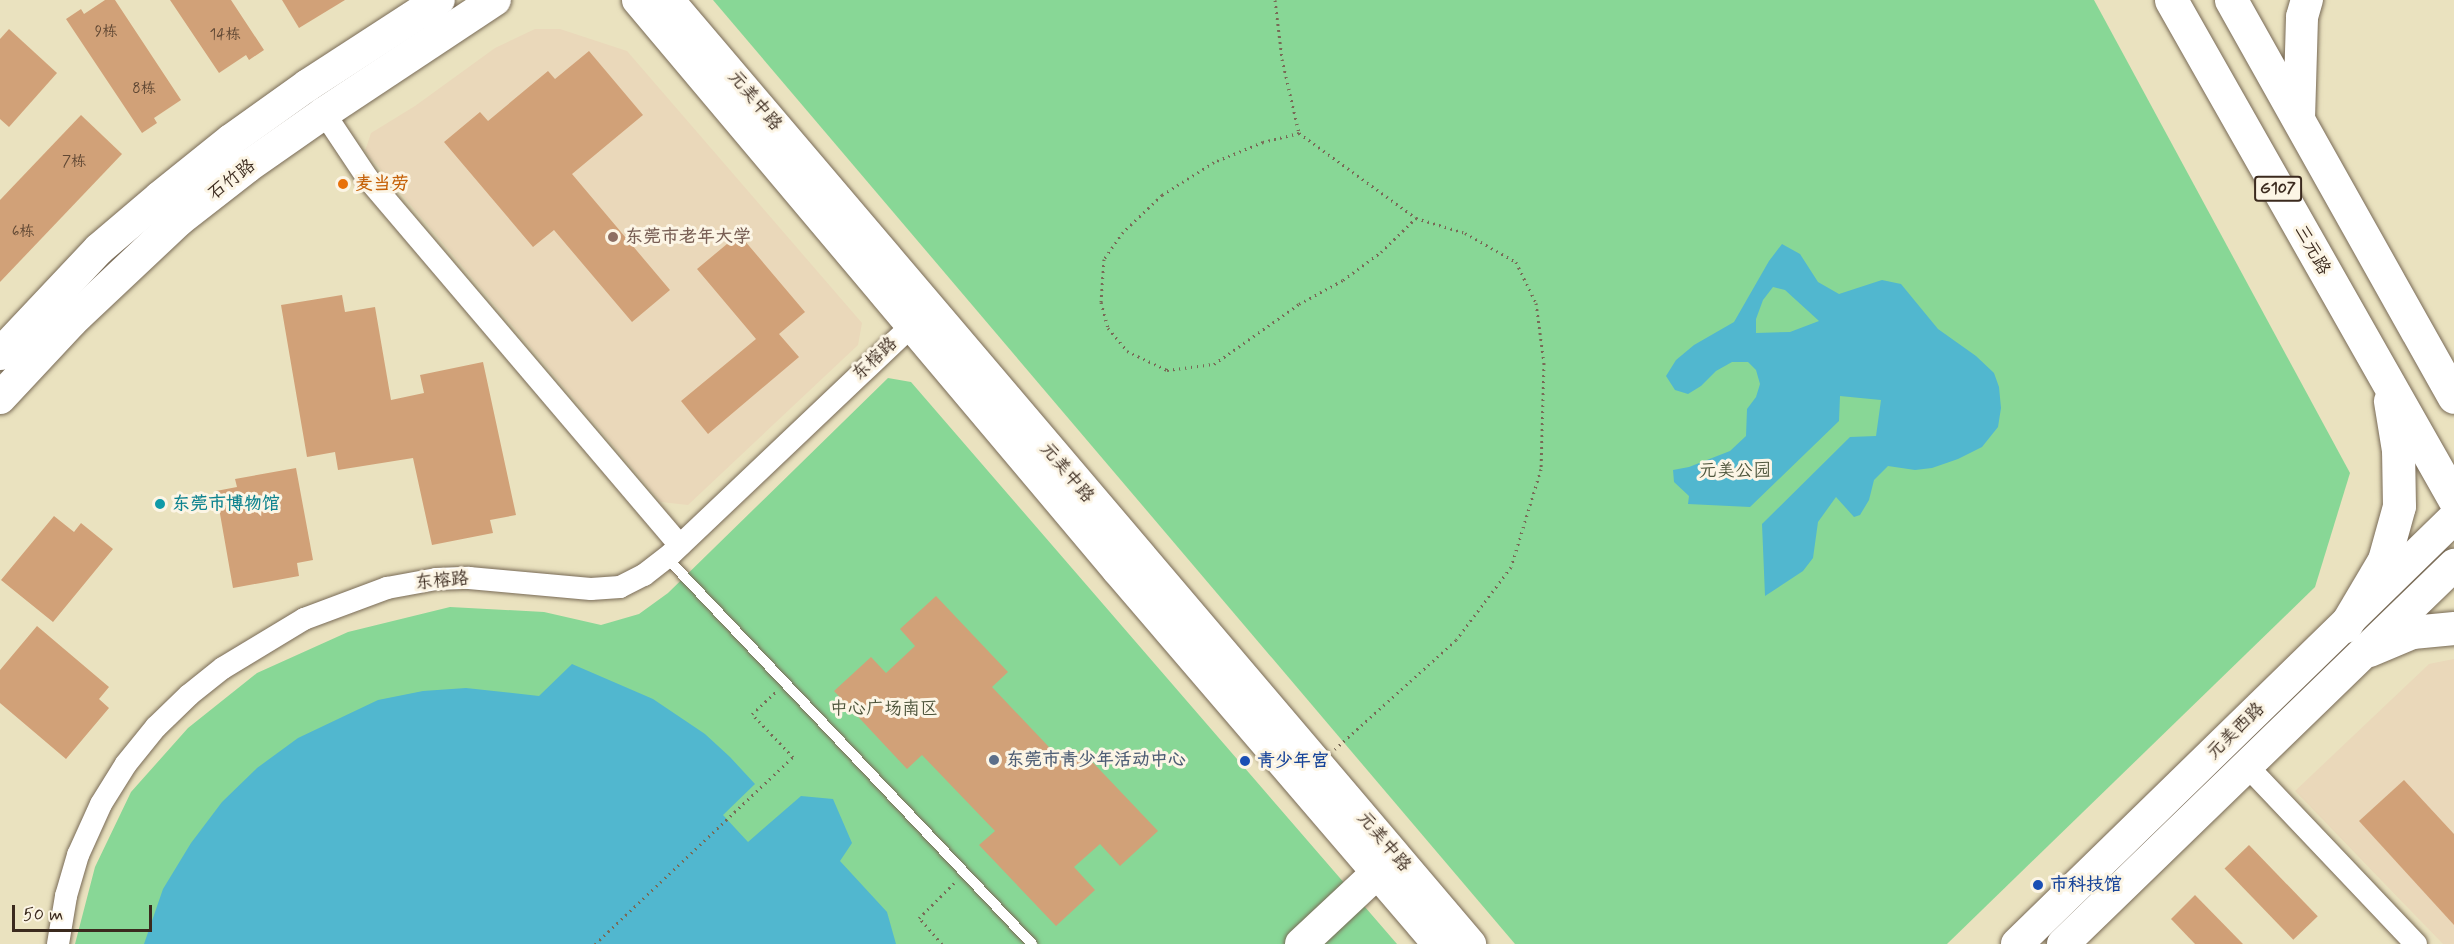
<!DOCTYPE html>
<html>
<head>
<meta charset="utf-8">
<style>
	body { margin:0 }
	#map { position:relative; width:2454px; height:944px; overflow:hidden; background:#eae2bf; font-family:Mynerve,"LXGW WenKai TC",sans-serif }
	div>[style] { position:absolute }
	.built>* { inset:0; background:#ead8ba }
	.green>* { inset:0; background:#88d796 }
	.water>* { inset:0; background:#51b7cf }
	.building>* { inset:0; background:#d1a178; transform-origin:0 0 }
	.path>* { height:3px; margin-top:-1.5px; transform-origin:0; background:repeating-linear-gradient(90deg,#786a56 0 1.5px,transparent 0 6px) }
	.roads { filter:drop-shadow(0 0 2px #786a56) drop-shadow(0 0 2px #786a56) }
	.lane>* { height:10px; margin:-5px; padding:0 5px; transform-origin:5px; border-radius:5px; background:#fff }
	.street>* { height:22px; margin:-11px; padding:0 11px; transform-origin:11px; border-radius:11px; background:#fff }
	.secondary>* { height:32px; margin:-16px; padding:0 16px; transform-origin:16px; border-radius:16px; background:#fff }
	.highway>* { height:33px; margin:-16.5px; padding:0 16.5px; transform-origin:16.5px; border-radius:16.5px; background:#fff }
	.dots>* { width:16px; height:16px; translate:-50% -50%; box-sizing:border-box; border:3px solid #fcf5e5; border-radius:50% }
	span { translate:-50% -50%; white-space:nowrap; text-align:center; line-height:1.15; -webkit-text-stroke:6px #fcf5e5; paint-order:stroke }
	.number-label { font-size:15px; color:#604834 }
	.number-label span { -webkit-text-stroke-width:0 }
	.shield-label span { padding:2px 4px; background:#fcf5e5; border:2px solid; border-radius:4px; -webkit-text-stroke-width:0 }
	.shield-label { font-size:16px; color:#3b2a1e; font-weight:700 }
	.street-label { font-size:18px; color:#3b2a1e }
	.food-label { font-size:18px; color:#c56008; font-weight:700 }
	.left { translate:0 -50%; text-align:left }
	.education-label { font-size:18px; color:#785e54; font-weight:700 }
	.park-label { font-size:18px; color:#4e553c }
	.culture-label { font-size:18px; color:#0d838f; font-weight:700 }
	.service-label { font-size:18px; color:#4e5e75; font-weight:700 }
	.transit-label { font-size:18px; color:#164399; font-weight:700 }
	.scale { position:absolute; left:12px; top:905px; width:140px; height:27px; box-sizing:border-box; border:3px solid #3b2a1e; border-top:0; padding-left:8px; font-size:18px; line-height:21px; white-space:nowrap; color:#3b2a1e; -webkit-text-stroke:4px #fcf5e5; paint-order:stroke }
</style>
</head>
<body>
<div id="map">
	<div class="built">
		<div style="clip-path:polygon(535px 29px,560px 29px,627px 51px,862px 323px,858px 345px,688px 505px,661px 502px,365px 151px,371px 133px,415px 106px,495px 48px)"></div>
		<div style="clip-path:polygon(2454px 659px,2454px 944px,2443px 944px,2295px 791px,2429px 664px)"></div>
	</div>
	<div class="green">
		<div style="clip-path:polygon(713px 0,2094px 0,2350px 473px,2315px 587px,1947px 944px,1515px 944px)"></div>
		<div style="clip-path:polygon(888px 378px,911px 382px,1397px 944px,75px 944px,95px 867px,131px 792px,188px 728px,257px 673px,348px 632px,450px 607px,544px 612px,601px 625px,639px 614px,668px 593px)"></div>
	</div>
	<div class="water">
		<div style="clip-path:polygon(evenodd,1782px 244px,1800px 254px,1818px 282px,1839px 294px,1882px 280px,1901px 284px,1938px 329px,1976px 356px,1994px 373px,1999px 387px,2001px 408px,1998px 427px,1982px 447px,1958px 459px,1932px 468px,1915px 470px,1888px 466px,1874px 480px,1869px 500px,1860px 515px,1854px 517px,1836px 497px,1818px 522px,1813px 558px,1803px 571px,1765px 596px,1762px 524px,1850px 437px,1876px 436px,1881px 400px,1840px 396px,1839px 421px,1750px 507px,1688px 504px,1689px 496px,1674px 482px,1673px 470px,1689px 467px,1730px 451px,1746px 436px,1747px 409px,1756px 397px,1760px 384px,1756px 370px,1748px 362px,1732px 362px,1716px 371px,1701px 386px,1688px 394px,1675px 390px,1666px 376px,1676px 360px,1694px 345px,1734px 322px,1769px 261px,1782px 244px,1773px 287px,1785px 290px,1819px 321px,1790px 332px,1756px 333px,1756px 319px,1763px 300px,1773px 287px)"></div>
		<div style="clip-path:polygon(572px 664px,653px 699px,705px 734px,730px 757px,755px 784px,723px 815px,748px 842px,801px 796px,833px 799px,852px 843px,840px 861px,887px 912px,896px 944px,144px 944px,163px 889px,191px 843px,222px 802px,257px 768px,298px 738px,378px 700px,423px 691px,466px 688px,539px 696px)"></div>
	</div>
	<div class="building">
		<div style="clip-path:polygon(105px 0,115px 0,181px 100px,154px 118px,157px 123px,142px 133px,66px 19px,81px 9px,84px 14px)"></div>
		<div style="clip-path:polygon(170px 0,231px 0,264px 50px,249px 60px,246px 55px,219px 73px)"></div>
		<div style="clip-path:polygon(282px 0,345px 0,299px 28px)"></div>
		<div style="clip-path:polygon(9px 29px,57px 73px,9px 127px,0 119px,0 39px)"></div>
		<div style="clip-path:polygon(589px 51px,643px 115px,572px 174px,670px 290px,632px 322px,554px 230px,533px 247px,444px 142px,480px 112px,488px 121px,548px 71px,555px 79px)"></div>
		<div style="clip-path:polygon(81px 115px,122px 154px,0 282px,0 200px)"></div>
		<div style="clip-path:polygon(739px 234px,805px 312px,779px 334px,799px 357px,708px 434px,681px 401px,756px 339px,697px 269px)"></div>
		<div style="clip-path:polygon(342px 295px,345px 312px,375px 307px,391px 400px,424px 393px,420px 375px,483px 362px,516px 515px,490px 520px,493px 533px,432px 545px,413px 458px,338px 470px,335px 452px,307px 457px,281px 305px)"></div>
		<div style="clip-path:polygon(296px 468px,313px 560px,297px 563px,299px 576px,233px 588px,216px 491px,237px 487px,235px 479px)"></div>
		<div style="clip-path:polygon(54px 516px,74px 532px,81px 523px,113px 549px,53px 622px,1px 580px)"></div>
		<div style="clip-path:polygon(936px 596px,1008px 672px,992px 687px,1066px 765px,1081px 750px,1158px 831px,1120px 866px,1100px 844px,1074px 867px,1095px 890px,1056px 926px,979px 845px,995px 831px,922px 755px,907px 769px,834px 691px,871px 657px,886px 673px,915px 646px,900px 629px)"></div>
		<div style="clip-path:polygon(37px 626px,109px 687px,99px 699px,109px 708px,66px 759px,0 703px,0 670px)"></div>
		<div style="clip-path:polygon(2404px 780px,2454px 834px,2454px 925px,2359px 821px)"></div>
		<div style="left:2249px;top:845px;width:99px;height:34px;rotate:46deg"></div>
		<div style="clip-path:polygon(2195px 895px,2243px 944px,2195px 944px,2171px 919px)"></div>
	</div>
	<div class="path">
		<div style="left:1275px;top:0;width:59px;rotate:83.2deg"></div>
		<div style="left:1282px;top:59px;width:76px;rotate:77.1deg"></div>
		<div style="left:1299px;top:133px;width:145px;rotate:36deg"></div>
		<div style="left:1416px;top:218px;width:51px;rotate:17deg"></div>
		<div style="left:1465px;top:233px;width:59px;rotate:29.6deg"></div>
		<div style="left:1516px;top:262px;width:46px;rotate:64deg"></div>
		<div style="left:1536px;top:303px;width:61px;rotate:82.4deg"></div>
		<div style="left:1544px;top:363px;width:106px;rotate:91.6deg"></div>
		<div style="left:1541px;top:469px;width:102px;rotate:107deg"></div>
		<div style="left:1511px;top:567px;width:91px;rotate:127deg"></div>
		<div style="left:1456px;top:640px;width:163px;rotate:138deg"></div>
		<div style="left:1299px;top:133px;width:37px;rotate:166deg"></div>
		<div style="left:1263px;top:142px;width:53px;rotate:157.8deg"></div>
		<div style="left:1214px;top:162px;width:62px;rotate:147.6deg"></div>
		<div style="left:1162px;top:195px;width:54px;rotate:136.5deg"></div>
		<div style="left:1123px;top:232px;width:33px;rotate:125deg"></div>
		<div style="left:1104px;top:259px;width:43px;rotate:94deg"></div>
		<div style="left:1101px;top:302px;width:27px;rotate:75deg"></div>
		<div style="left:1108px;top:328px;width:30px;rotate:50deg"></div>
		<div style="left:1127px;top:351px;width:44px;rotate:25.4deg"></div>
		<div style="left:1167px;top:370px;width:47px;rotate:-7.3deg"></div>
		<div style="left:1214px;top:364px;width:104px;rotate:-35.2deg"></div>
		<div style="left:1299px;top:304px;width:50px;rotate:-28.6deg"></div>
		<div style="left:1343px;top:280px;width:47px;rotate:-36.4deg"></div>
		<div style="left:1381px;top:252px;width:49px;rotate:-44.2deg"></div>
		<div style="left:595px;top:944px;width:272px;rotate:-43.4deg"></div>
		<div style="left:793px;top:757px;width:59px;rotate:-133.6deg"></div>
		<div style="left:752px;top:714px;width:33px;rotate:-43deg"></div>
		<div style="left:942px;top:944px;width:35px;rotate:-131deg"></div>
		<div style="left:919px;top:918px;width:51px;rotate:-45deg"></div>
	</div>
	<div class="roads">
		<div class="lane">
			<div style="left:666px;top:557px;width:533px;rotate:46.6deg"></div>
		</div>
		<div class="street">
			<div style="left:324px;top:113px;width:79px;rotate:56.3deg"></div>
			<div style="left:368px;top:179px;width:481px;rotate:49.6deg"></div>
			<div style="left:2248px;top:767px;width:244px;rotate:46.5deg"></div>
			<div style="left:58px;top:944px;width:49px;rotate:-80.5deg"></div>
			<div style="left:66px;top:896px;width:43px;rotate:-73.7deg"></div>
			<div style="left:78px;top:855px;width:56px;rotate:-65.7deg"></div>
			<div style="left:101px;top:804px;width:47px;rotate:-58deg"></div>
			<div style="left:126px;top:764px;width:48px;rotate:-51deg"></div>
			<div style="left:156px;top:727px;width:46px;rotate:-44.1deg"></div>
			<div style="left:189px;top:695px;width:43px;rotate:-38.5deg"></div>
			<div style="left:223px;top:668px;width:95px;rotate:-31.2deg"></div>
			<div style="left:304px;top:619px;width:89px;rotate:-20.5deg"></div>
			<div style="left:387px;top:588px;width:50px;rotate:-10.4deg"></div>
			<div style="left:436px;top:579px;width:33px;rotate:-2deg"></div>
			<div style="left:469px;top:578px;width:122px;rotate:5.2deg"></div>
			<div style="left:591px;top:589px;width:29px;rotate:-4deg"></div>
			<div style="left:620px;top:587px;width:27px;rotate:-27deg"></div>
			<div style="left:644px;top:575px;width:34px;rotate:-38deg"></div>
			<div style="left:671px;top:554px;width:331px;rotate:-43.5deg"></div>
		</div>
		<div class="secondary">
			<div style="left:638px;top:0;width:745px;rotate:49.9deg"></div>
			<div style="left:1118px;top:570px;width:493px;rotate:49.4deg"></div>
			<div style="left:668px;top:0;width:1239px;rotate:49.65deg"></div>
			<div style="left:2299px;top:119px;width:102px;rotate:-88.3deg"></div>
			<div style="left:2302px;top:17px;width:18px;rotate:-74deg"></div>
			<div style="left:0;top:354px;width:144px;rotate:-46.7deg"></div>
			<div style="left:99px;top:249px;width:80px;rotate:-40.4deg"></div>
			<div style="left:160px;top:197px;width:91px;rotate:-38.8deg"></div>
			<div style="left:231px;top:140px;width:95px;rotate:-35.5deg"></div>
			<div style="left:308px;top:85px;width:156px;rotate:-33deg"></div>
			<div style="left:0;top:398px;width:105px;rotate:-46.9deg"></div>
			<div style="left:72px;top:321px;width:146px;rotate:-43.3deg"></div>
			<div style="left:178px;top:221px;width:88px;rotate:-38deg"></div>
			<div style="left:247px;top:167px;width:94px;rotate:-35deg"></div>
			<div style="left:324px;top:113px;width:205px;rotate:-33.5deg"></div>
			<div style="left:1301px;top:944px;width:126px;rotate:-43.1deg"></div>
			<div style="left:2017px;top:944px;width:610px;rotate:-44.27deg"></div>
			<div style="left:2063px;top:944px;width:545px;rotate:-44.11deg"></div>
		</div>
		<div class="highway">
			<div style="left:2171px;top:0;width:574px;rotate:60.44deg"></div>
			<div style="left:2231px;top:0;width:455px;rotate:60.7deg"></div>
			<div style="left:2345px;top:626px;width:77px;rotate:-59.4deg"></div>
			<div style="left:2384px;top:560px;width:56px;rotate:-74.5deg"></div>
			<div style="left:2399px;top:506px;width:56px;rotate:-91deg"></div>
			<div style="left:2398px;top:450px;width:50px;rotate:-99.3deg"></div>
			<div style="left:2369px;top:650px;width:47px;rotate:-22.7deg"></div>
			<div style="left:2412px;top:632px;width:42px;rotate:-5.4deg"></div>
		</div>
	</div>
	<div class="dots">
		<div style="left:343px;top:184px;background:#e8710a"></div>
		<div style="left:613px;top:237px;background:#8d6e63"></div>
		<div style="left:160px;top:504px;background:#0f9aa8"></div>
		<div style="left:994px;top:760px;background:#5c6f8a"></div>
		<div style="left:1245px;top:761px;background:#1a4fb4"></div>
		<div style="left:2038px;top:885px;background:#1a4fb4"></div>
	</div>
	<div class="number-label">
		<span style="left:106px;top:33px">9栋</span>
		<span style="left:225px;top:36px">14栋</span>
		<span style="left:144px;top:90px">8栋</span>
		<span style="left:74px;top:163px">7栋</span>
		<span style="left:23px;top:233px">6栋</span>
	</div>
	<div class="shield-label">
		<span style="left:2278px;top:189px">G107</span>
	</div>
	<div class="street-label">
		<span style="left:755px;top:101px;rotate:50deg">元美中路</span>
		<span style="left:232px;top:180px;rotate:-38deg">石竹路</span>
		<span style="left:2312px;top:250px;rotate:61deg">三元路</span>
		<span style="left:875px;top:359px;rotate:-43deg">东榕路</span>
		<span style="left:1067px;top:473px;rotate:50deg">元美中路</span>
		<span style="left:442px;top:581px;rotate:-5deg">东榕路</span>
		<span style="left:2236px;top:731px;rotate:-44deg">元美西路</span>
		<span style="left:1384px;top:842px;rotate:50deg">元美中路</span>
	</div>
	<div class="food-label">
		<span class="left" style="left:355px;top:184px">麦当劳</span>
	</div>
	<div class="education-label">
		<span class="left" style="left:625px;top:237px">东莞市老年大学</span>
	</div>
	<div class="park-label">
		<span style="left:1735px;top:471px">元美公园</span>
		<span style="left:884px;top:709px">中心广场南区</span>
	</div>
	<div class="culture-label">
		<span class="left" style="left:172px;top:504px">东莞市博物馆</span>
	</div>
	<div class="service-label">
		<span class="left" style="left:1006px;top:760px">东莞市青少年活动中心</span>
	</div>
	<div class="transit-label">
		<span class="left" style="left:1257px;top:761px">青少年宫</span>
		<span class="left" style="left:2050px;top:885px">市科技馆</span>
	</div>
	<div class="scale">50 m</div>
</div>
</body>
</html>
